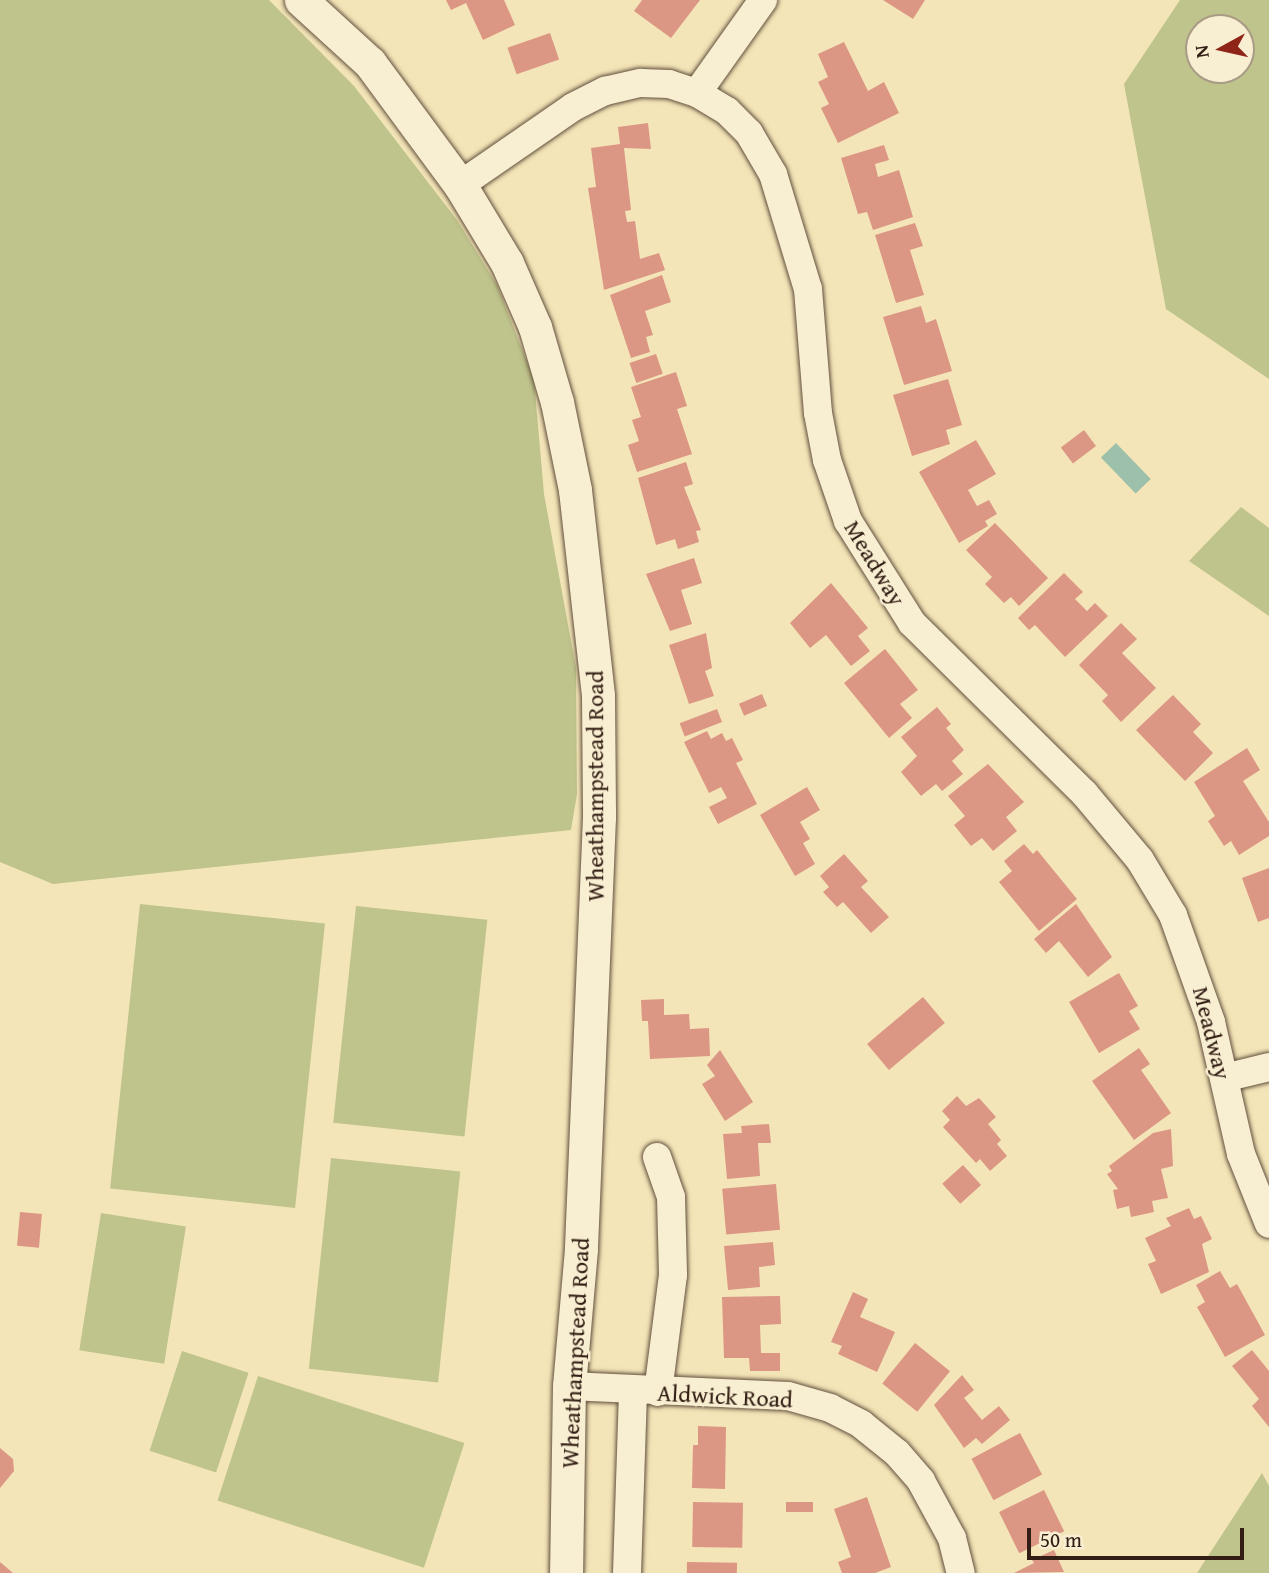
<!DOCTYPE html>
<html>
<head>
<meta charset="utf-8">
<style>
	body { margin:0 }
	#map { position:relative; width:1269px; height:1573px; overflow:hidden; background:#f4e5b8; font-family:"Gentium Book Plus",serif }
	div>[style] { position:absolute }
	.green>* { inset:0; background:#bfc38c; transform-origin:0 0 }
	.water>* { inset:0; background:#9cc0aa; transform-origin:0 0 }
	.building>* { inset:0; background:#dc9684; transform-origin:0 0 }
	.roads { filter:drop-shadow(0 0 2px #62503d) drop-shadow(0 0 2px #62503d) }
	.minor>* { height:28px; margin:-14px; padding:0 14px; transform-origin:14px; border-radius:14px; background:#f8eed1 }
	.tertiary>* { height:33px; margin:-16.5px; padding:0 16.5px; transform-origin:16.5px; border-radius:16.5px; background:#f8eed1 }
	span { translate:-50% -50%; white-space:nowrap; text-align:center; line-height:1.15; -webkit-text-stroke:5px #f8eed1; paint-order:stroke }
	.street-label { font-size:24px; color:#321e14 }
	.north { position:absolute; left:1185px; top:14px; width:70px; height:70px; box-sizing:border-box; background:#f8eed1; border:2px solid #a99b85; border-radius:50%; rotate:262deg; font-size:19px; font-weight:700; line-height:28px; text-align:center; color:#321e14 }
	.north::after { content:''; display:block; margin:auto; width:24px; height:32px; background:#8f2418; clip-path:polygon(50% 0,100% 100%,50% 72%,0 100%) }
	.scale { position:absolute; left:1027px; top:1528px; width:217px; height:32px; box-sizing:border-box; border:4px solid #321e14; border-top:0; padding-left:9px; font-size:21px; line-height:24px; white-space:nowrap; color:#321e14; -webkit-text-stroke:5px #f8eed1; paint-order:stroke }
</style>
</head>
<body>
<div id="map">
	<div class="green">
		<div style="clip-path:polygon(0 0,269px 0,354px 86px,457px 220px,497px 285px,534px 380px,544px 494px,576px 668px,577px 794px,571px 830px,53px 884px,0 862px)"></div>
		<div style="clip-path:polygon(evenodd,1180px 0,1269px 0,1269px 379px,1166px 309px,1124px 84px,1180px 0,1199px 28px,1241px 28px,1241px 70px,1199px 70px,1199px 28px)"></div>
		<div style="clip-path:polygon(1241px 507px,1269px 528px,1269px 616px,1189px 561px)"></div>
		<div style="left:140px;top:904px;width:186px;height:286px;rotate:6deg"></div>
		<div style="left:356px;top:906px;width:132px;height:218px;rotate:6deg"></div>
		<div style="left:331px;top:1158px;width:130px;height:212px;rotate:6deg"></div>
		<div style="left:101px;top:1213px;width:86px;height:139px;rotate:9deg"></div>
		<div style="left:182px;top:1351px;width:70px;height:105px;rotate:18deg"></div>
		<div style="left:258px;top:1376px;width:217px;height:131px;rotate:18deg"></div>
		<div style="clip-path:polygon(1262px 1473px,1269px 1486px,1269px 1573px,1197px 1573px)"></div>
	</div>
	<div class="water">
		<div style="left:1116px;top:443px;width:50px;height:21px;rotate:46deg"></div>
	</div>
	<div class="building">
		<div style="clip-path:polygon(446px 0,504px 0,515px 25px,483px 40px,466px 3px,451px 10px)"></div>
		<div style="clip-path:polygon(642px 0,700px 0,671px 38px,634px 11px)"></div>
		<div style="clip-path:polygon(883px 0,925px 0,913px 19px)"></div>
		<div style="left:550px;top:33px;width:28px;height:45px;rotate:71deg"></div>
		<div style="clip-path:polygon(844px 42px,868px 91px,884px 82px,899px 113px,838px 143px,821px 108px,829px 104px,818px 82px,828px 77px,818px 54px)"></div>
		<div style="clip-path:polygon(648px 123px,651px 149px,624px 148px,631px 210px,625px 211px,627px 222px,635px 221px,640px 259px,659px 253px,665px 270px,604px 290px,588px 188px,596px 187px,591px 148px,620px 144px,618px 127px)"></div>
		<div style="clip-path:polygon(884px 145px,889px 160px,875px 164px,878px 177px,899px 170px,913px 217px,873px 230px,867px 212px,858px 214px,841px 158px)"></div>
		<div style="clip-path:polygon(915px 223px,923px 246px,910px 250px,924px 295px,896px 303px,875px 235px)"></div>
		<div style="clip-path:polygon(662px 275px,671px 302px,645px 311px,653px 335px,646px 337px,650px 352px,631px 358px,610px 295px)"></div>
		<div style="clip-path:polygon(921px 306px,926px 323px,936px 319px,952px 371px,904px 385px,883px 317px)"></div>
		<div style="left:656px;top:354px;width:21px;height:28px;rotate:71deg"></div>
		<div style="clip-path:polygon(676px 372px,687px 406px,677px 409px,692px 454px,637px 472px,628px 445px,639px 441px,632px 420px,641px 417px,631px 387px)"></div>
		<div style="clip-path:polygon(948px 379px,962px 425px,946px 430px,950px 444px,912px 456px,893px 395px)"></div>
		<div style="left:1084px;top:430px;width:20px;height:29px;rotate:53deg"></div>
		<div style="clip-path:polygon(976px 440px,996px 474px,968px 490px,977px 506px,989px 500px,997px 514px,985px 521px,988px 526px,959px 543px,919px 472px)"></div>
		<div style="clip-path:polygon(686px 462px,693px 484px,684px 487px,701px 530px,696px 531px,699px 542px,678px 549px,675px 539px,656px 545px,638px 478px)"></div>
		<div style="clip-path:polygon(995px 523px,1048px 578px,1019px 606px,1011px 597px,1004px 603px,985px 584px,992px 577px,966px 550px)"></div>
		<div style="clip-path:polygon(694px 558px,702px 583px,681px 590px,692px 624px,670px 631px,646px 574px)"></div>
		<div style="clip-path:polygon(1064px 573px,1083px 592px,1075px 599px,1087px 611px,1095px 603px,1108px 616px,1065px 657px,1035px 625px,1029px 630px,1018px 618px)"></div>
		<div style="clip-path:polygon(831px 583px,868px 628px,858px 636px,870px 651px,851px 666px,826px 635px,810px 648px,790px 623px)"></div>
		<div style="clip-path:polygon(1121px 623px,1137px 639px,1122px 653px,1156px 688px,1121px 722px,1102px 701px,1108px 695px,1079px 665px)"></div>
		<div style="clip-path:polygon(706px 633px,712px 668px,705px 671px,714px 696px,689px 704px,669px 645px)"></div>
		<div style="clip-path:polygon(885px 649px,918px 690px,900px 704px,912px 718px,889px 738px,844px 683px)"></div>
		<div style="left:762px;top:694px;width:13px;height:25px;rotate:67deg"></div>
		<div style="clip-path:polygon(1173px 695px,1201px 724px,1193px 732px,1213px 753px,1185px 781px,1136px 730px)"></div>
		<div style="clip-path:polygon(937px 707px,951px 724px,946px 728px,964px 750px,952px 761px,963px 774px,942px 791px,936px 784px,921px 796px,901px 772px,917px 756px,901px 737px)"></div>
		<div style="left:717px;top:709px;width:14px;height:40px;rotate:69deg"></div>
		<div style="clip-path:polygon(707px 731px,711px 739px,722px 733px,726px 741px,732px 738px,743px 760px,736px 763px,757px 804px,718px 824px,709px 807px,727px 798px,721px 787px,709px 793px,684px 742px)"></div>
		<div style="clip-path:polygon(1247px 748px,1260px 770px,1243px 781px,1269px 822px,1269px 836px,1239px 855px,1231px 841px,1224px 846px,1208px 821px,1215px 816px,1194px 782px)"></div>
		<div style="clip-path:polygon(988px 764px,1024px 802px,1006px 817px,1017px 831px,993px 851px,982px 838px,971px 846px,954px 825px,965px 816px,948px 796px)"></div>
		<div style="clip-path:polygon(807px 787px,820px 810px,800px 822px,810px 839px,803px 843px,815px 864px,795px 876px,760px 815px)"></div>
		<div style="clip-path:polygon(1024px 844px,1033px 854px,1037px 850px,1077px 899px,1039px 931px,999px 882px,1012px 871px,1004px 861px)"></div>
		<div style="clip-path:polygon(844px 854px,868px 881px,861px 887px,889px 917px,871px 933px,843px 902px,837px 907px,823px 892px,829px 887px,820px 876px)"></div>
		<div style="clip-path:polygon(1269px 868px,1269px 918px,1258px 922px,1242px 878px)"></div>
		<div style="clip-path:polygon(1076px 904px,1112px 957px,1088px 977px,1059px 941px,1046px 953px,1034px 939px)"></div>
		<div style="clip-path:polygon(1119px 973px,1138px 1006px,1129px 1011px,1140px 1029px,1099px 1053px,1069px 1002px)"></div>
		<div style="left:923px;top:997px;width:34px;height:73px;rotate:50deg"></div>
		<div style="clip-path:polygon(664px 999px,664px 1015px,689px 1014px,690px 1029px,709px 1028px,710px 1056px,650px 1059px,648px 1021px,642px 1021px,641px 1000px)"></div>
		<div style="clip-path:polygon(1139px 1048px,1150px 1064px,1141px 1070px,1171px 1113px,1134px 1140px,1092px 1081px)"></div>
		<div style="clip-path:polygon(720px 1050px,753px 1102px,725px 1121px,702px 1084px,715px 1076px,707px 1065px)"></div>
		<div style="clip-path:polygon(957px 1096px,966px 1106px,979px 1098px,996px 1117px,988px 1124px,1001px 1140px,997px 1144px,1007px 1156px,990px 1171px,980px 1159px,976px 1163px,943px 1127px,950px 1120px,942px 1111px)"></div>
		<div style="clip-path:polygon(769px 1124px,771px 1143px,758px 1143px,760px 1176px,727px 1179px,723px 1134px,742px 1133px,741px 1126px)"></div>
		<div style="clip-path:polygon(1171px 1129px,1173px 1166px,1161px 1169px,1168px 1198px,1152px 1201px,1154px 1212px,1131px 1217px,1129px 1206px,1117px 1209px,1113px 1190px,1118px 1189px,1107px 1174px,1112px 1171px,1109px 1166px,1153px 1133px)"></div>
		<div style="left:963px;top:1165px;width:27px;height:28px;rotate:48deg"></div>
		<div style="left:776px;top:1184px;width:46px;height:54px;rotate:85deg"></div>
		<div style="clip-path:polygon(1189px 1208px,1194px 1219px,1201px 1216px,1212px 1239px,1202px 1244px,1209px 1272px,1161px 1294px,1148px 1264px,1156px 1261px,1145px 1238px,1171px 1226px,1166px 1218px)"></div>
		<div style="left:20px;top:1212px;width:22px;height:34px;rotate:5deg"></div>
		<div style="clip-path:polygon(773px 1242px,775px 1265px,759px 1267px,760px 1287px,728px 1290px,724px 1246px)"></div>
		<div style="clip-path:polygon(1220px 1271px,1230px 1288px,1237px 1284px,1265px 1335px,1225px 1357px,1197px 1307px,1205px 1302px,1196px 1285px)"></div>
		<div style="clip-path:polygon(853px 1292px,868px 1299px,860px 1317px,895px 1332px,877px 1372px,838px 1354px,842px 1346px,831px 1342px)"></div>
		<div style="clip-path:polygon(780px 1296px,781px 1324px,760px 1325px,761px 1353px,780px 1353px,780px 1371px,750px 1371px,749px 1358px,724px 1358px,722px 1297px)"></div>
		<div style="left:915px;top:1343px;width:45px;height:52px;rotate:39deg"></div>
		<div style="clip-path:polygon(1252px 1350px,1269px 1371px,1269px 1427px,1252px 1406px,1259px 1399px,1232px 1366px)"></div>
		<div style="clip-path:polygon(962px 1375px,974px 1390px,964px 1398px,982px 1420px,999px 1406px,1010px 1420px,982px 1444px,976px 1438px,964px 1448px,934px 1405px)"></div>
		<div style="clip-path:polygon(698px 1426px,726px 1427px,725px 1489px,692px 1488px,693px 1445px,698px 1445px)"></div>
		<div style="left:1020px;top:1433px;width:47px;height:55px;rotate:62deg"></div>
		<div style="clip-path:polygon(0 1448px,13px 1459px,14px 1471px,0 1488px)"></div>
		<div style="left:1044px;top:1490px;width:46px;height:50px;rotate:64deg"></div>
		<div style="clip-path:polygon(867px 1497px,891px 1567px,875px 1573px,842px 1573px,838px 1562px,851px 1557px,834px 1509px)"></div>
		<div style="left:693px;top:1502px;width:50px;height:45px;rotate:1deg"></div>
		<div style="left:786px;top:1502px;width:27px;height:10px"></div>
		<div style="clip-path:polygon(1054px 1550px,1064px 1572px,1014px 1573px,1034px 1563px,1032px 1560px)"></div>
		<div style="clip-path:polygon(0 1562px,13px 1573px,0 1573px)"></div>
		<div style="left:687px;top:1562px;width:50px;height:11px;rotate:1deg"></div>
	</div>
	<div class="roads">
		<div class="minor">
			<div style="left:697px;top:93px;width:114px;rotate:-54.6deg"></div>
			<div style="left:460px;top:185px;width:137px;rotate:-34.6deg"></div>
			<div style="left:573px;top:107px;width:36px;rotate:-27deg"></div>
			<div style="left:605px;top:91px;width:37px;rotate:-13deg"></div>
			<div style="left:641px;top:83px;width:28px;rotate:2deg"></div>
			<div style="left:669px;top:84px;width:29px;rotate:18deg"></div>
			<div style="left:697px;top:93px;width:35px;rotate:31deg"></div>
			<div style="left:727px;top:111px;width:31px;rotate:45deg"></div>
			<div style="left:749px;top:133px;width:48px;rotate:59.7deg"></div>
			<div style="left:773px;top:174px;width:120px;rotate:73.1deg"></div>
			<div style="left:808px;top:289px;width:124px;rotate:85.4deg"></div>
			<div style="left:818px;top:413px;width:48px;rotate:79.2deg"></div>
			<div style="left:827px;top:460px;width:65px;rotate:71deg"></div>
			<div style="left:848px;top:521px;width:120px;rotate:57.9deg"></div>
			<div style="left:912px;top:623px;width:242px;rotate:44.7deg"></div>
			<div style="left:1084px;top:793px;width:87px;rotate:50.1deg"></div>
			<div style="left:1140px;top:860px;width:64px;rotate:59deg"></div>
			<div style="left:1173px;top:915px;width:114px;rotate:70.4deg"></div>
			<div style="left:1211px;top:1022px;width:135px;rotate:77.2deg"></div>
			<div style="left:1241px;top:1154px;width:75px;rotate:68.2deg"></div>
			<div style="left:1224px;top:1078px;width:46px;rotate:-13.7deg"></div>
			<div style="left:657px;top:1157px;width:42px;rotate:70.7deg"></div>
			<div style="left:671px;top:1197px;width:78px;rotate:88.5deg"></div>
			<div style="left:673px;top:1275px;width:118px;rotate:97.3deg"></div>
			<div style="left:569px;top:1386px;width:219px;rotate:2.6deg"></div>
			<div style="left:788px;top:1396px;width:44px;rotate:15.9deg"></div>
			<div style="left:830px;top:1408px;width:35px;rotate:27deg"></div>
			<div style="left:861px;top:1424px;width:46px;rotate:38.9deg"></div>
			<div style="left:897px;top:1453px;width:37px;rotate:49deg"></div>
			<div style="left:921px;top:1481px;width:65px;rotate:61.5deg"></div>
			<div style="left:952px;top:1538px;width:36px;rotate:76deg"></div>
			<div style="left:627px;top:1573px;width:183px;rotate:-88.1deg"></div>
		</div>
		<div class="tertiary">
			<div style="left:301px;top:0;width:93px;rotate:42.4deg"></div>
			<div style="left:370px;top:63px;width:152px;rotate:53.6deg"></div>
			<div style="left:460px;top:185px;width:91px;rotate:58.9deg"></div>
			<div style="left:507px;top:263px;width:70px;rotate:66.4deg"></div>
			<div style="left:535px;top:327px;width:78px;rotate:73.7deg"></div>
			<div style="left:557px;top:402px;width:90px;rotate:78.4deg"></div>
			<div style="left:575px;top:490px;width:207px;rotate:83.6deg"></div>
			<div style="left:598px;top:696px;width:121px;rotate:89.5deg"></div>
			<div style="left:599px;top:817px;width:432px;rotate:92.4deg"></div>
			<div style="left:581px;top:1249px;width:138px;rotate:95deg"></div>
			<div style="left:569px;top:1386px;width:187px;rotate:90.9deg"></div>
		</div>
	</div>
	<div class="street-label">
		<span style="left:875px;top:563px;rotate:59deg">Meadway</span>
		<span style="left:595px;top:786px;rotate:-90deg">Wheathampstead Road</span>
		<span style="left:1212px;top:1033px;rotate:76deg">Meadway</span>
		<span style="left:575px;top:1353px;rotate:-87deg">Wheathampstead Road</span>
		<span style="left:725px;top:1396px;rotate:3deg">Aldwick Road</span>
	</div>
	<div class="north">N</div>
	<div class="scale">50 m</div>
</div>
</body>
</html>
